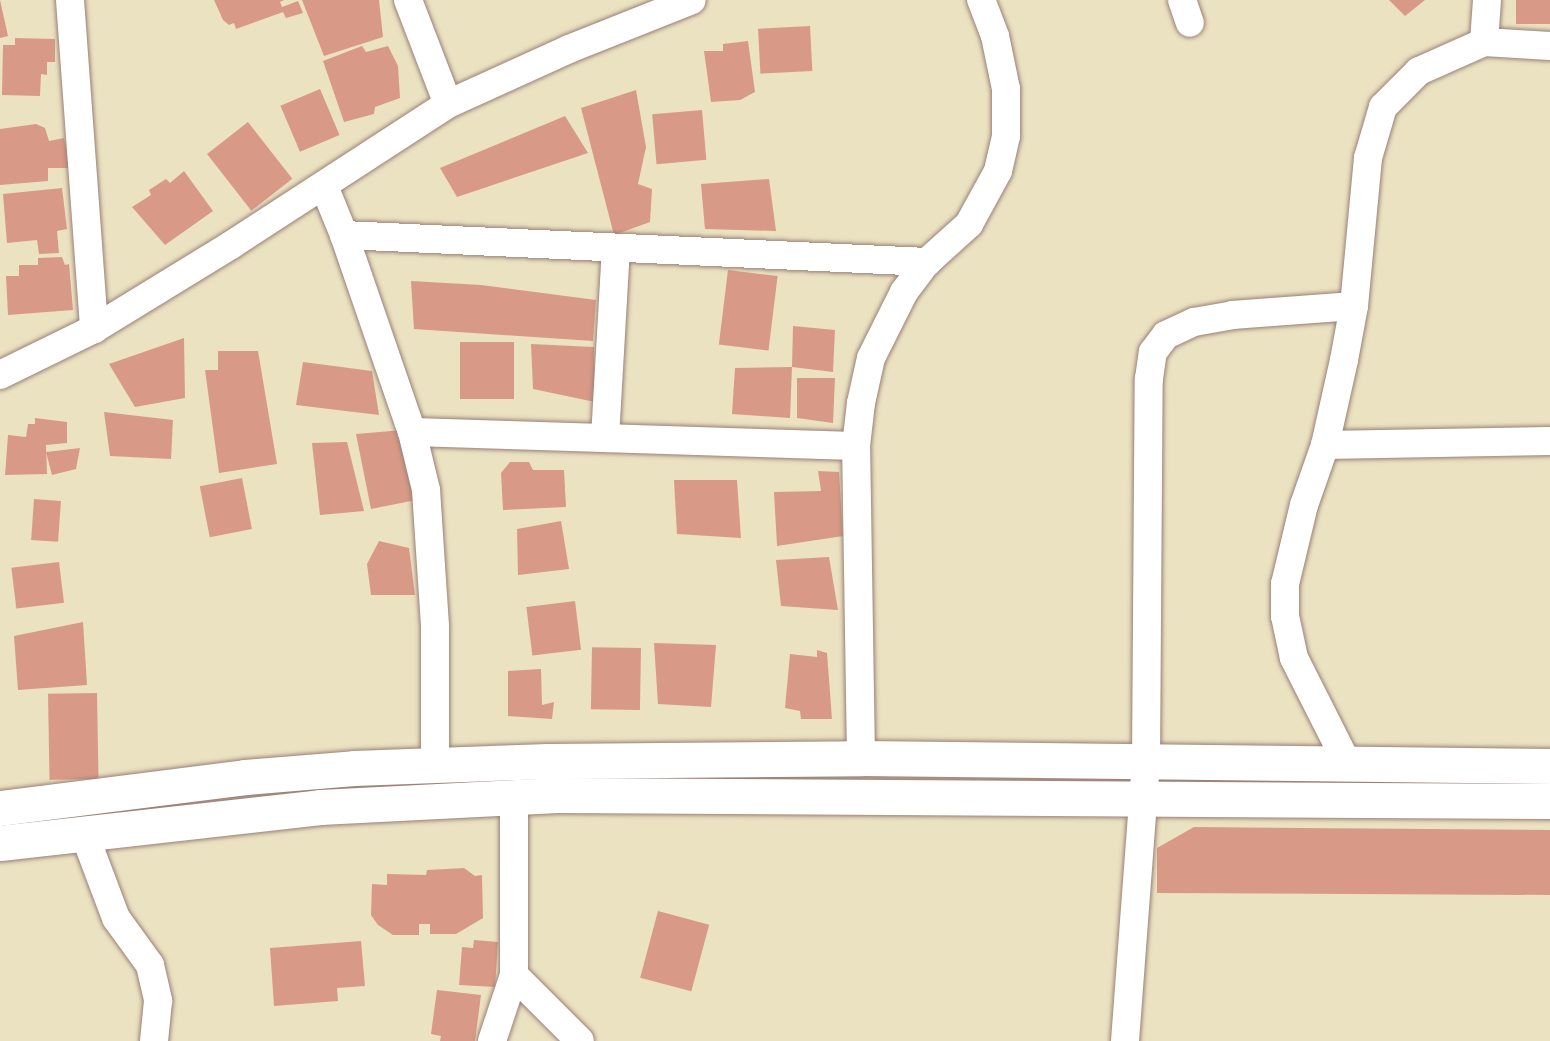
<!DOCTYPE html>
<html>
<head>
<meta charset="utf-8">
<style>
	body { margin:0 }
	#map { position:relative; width:1550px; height:1041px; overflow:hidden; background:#ebe2c2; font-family:Dekko,sans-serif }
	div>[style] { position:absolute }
	.building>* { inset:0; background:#d99987; transform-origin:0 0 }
	.roads { filter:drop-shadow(0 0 2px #9a8076) drop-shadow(0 0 2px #9a8076) }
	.minor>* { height:28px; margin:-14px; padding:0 14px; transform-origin:14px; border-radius:14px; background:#fff }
	.tertiary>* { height:35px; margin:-17.5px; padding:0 17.5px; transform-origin:17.5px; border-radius:17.5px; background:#fff }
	span { translate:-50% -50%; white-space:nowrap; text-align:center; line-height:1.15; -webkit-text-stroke:6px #f6f6f2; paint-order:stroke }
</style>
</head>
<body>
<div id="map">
	<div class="building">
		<div style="clip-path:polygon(0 0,8px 36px,0 38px)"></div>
		<div style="clip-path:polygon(214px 0,284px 0,280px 2px,282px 7px,298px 1px,303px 13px,286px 18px,283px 12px,236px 29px,234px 23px,229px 25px,223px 20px)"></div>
		<div style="clip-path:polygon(302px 0,379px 0,383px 37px,324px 56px)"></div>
		<div style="clip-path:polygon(1389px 0,1425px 0,1405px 16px)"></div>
		<div style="left:1516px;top:0;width:34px;height:24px"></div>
		<div style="left:810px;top:26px;width:45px;height:52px;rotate:87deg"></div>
		<div style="clip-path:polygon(15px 38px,55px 39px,55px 62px,47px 62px,47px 75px,41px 74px,40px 96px,2px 95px,3px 45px,15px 45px)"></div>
		<div style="clip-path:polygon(748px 41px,755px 92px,740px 100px,711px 102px,704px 51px,723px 51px,723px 44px)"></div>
		<div style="clip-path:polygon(362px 46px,366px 52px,388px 46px,398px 66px,400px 98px,375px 107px,374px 114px,344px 122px,323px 61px)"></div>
		<div style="left:320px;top:89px;width:50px;height:43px;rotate:67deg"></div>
		<div style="clip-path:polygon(636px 90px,646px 147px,638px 184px,652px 189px,650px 222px,614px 235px,581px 108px)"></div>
		<div style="left:702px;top:110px;width:50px;height:50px;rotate:85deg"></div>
		<div style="clip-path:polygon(565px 116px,588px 153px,457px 197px,440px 168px)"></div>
		<div style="left:248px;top:122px;width:72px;height:52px;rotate:52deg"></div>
		<div style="clip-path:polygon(36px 124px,45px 128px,49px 141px,64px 138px,70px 168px,48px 168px,48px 181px,0 185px,0 129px)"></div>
		<div style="clip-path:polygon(184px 171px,213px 211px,165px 245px,132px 207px,151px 195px,149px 190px,166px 179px,170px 183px)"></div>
		<div style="clip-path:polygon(769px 179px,776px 231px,705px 229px,701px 184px)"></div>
		<div style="clip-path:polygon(62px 188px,67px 229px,57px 231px,59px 253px,39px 254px,37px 240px,7px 243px,3px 194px)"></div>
		<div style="clip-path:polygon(62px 257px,65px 265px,69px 264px,73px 310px,8px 315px,6px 276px,19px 276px,19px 265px,38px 265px,38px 258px)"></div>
		<div style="left:728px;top:270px;width:50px;height:75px;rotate:7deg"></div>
		<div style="clip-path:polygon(411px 281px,481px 285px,596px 300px,593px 341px,414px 329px)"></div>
		<div style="clip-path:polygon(793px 326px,835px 330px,833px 372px,792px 367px,790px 418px,732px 414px,735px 368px,792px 367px)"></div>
		<div style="clip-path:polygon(184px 338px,185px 398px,135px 407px,109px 364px)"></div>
		<div style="left:460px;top:342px;width:54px;height:57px"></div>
		<div style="clip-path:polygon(531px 344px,594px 347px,595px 402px,533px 389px)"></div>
		<div style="clip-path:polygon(218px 351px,258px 351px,277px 464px,219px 473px,205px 370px,218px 370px)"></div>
		<div style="clip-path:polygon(303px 362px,372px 371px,379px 415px,296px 405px)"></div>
		<div style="clip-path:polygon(797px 378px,835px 378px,833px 423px,797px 418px)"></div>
		<div style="clip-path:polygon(104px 412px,173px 420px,171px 459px,110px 456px)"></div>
		<div style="clip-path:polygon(35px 418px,67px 422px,67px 443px,46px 445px,47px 474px,5px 475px,8px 435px,26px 437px,28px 424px,35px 424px)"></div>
		<div style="clip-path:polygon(403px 430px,421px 499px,371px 509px,356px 434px)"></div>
		<div style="clip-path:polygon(347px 442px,364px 511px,320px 515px,312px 443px)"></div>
		<div style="clip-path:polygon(80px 448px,76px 469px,52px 475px,46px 452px)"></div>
		<div style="clip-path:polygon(510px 462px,529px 462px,533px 470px,564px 470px,566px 507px,503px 510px,501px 473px)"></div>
		<div style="clip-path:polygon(818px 471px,839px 472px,843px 536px,777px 546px,774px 492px,821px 491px)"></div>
		<div style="left:242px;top:478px;width:52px;height:43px;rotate:79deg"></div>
		<div style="clip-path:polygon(674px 480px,737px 480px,741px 538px,677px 534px)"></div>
		<div style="left:34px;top:499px;width:27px;height:41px;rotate:4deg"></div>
		<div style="clip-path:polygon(561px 521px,569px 569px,518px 575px,517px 529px)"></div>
		<div style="clip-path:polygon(379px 541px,409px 548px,415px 595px,371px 595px,367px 564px)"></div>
		<div style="clip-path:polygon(829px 557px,838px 610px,781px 606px,776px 560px)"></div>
		<div style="left:59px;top:562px;width:41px;height:48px;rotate:83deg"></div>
		<div style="left:575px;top:601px;width:49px;height:49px;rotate:83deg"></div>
		<div style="clip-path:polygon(83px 622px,87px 685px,18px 690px,14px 636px)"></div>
		<div style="clip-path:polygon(654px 643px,716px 645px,711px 707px,658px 704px)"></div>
		<div style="left:641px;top:648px;width:62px;height:49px;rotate:91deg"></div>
		<div style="clip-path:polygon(817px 650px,827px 653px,832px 719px,801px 719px,800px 711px,785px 708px,790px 654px,817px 657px)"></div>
		<div style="clip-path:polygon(541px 669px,542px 705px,554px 702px,552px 719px,508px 716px,508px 671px)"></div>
		<div style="left:97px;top:693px;width:86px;height:49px;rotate:89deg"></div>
		<div style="clip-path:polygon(1194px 827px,1550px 830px,1550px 895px,1157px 893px,1157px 848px)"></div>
		<div style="clip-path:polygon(464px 868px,475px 876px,482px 875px,483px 918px,456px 934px,430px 934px,430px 924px,419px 924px,419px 935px,393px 935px,378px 925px,371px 915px,372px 884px,387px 885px,387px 874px,426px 875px,427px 870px)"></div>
		<div style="left:658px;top:911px;width:53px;height:69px;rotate:15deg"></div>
		<div style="clip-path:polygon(474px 940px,498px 942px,495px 987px,459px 985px,462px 947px,473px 948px)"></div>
		<div style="clip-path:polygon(361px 941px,365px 986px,337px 988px,338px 1001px,274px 1006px,270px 948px)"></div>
		<div style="clip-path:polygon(437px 990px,481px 995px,475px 1041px,440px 1041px,441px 1036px,431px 1034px)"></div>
	</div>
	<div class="roads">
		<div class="minor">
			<div style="left:70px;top:0;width:330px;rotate:85.8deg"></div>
			<div style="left:408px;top:0;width:111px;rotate:69deg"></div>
			<div style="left:448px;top:104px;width:133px;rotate:-24.4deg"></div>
			<div style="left:569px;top:49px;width:132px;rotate:-21.7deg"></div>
			<div style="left:1182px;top:0;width:24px;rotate:71deg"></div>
			<div style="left:1487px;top:0;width:42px;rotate:94.1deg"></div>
			<div style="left:1484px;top:42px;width:66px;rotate:3.5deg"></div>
			<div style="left:324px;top:186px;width:53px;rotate:67.8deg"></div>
			<div style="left:344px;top:235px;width:208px;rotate:71deg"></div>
			<div style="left:412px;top:432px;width:60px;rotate:76.4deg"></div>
			<div style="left:426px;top:490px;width:137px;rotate:86.2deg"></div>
			<div style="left:435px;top:627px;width:137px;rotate:90deg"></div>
			<div style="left:344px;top:235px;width:584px;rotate:2.65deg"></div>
			<div style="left:0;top:375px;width:105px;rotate:-26.1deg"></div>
			<div style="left:94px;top:329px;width:161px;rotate:-31.5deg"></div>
			<div style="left:231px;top:245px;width:259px;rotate:-33deg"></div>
			<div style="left:412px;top:432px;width:444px;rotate:1.8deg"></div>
			<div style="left:605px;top:438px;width:190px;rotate:-86.7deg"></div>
			<div style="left:1325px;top:445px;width:225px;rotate:-1deg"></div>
			<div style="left:861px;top:758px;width:312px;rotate:-90.9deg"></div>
			<div style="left:856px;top:446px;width:43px;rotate:-83.4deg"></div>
			<div style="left:861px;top:403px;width:46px;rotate:-77.5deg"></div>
			<div style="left:871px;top:358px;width:74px;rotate:-63.4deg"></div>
			<div style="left:904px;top:292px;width:38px;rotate:-53deg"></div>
			<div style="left:927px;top:262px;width:57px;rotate:-42.1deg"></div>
			<div style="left:969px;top:224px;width:60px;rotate:-61.3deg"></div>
			<div style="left:998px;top:171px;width:36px;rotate:-77deg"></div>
			<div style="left:1006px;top:136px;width:47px;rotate:-90deg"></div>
			<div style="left:1006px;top:89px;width:54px;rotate:-101.7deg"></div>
			<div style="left:995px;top:36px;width:39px;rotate:-111deg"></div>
			<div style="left:1347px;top:763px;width:118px;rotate:-116.8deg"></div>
			<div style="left:1294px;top:658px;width:43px;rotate:-102.1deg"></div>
			<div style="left:1285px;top:616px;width:32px;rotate:-90deg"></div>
			<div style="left:1285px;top:584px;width:81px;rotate:-76.5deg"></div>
			<div style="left:1304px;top:505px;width:64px;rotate:-70.7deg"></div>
			<div style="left:1325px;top:445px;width:87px;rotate:-77.4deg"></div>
			<div style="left:1344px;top:360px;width:55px;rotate:-79.5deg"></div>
			<div style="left:1354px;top:306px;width:149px;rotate:-84.6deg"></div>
			<div style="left:1368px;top:158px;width:53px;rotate:-73.6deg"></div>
			<div style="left:1383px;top:107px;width:51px;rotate:-45deg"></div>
			<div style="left:1419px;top:71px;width:71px;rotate:-24deg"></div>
			<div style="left:84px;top:833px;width:91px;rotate:69.4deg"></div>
			<div style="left:116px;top:918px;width:58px;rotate:54.1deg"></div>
			<div style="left:150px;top:965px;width:37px;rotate:77deg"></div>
			<div style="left:158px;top:1001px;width:40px;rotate:95.7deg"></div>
			<div style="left:514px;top:975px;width:93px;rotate:45deg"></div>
			<div style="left:492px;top:1041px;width:70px;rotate:-71.6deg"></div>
			<div style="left:514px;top:975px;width:179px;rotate:-90deg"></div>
			<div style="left:1125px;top:1041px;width:280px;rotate:-85.7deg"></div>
			<div style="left:1146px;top:762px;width:383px;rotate:-89.6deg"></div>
			<div style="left:1149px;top:379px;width:27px;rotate:-82deg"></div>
			<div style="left:1153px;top:352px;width:21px;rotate:-53deg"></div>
			<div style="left:1166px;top:335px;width:31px;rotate:-25deg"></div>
			<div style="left:1194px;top:322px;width:39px;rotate:-10deg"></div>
			<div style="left:1232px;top:315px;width:122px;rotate:-4.2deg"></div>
		</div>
		<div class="tertiary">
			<div style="left:0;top:808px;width:247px;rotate:-7.2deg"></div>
			<div style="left:245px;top:777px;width:109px;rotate:-4.7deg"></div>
			<div style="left:354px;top:768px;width:194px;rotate:-2.1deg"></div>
			<div style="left:548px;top:761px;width:313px;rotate:-0.5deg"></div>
			<div style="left:861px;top:758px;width:689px;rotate:0.67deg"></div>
			<div style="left:0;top:843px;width:322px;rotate:-6.4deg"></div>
			<div style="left:320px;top:807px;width:237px;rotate:-2.9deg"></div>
			<div style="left:557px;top:795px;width:993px;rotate:0.35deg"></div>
		</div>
	</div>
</div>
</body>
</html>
